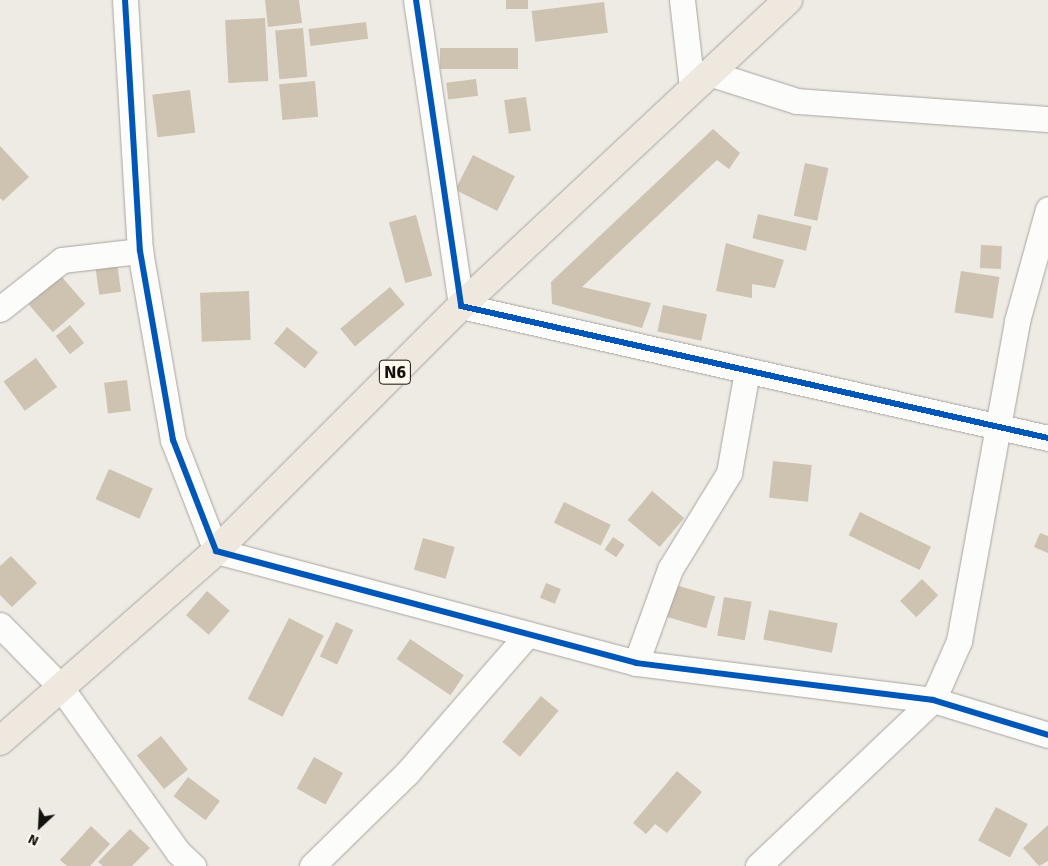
<!DOCTYPE html>
<html>
<head>
<meta charset="utf-8">
<style>
	body { margin:0 }
	#map { position:relative; width:1048px; height:866px; overflow:hidden; background:#eeeae4; font-family:Signika,sans-serif }
	div>[style] { position:absolute }
	.building>* { inset:0; background:#cec3b1; transform-origin:0 0 }
	.roads { filter:drop-shadow(0 0 1px #a8a5a1) drop-shadow(0 0 1px #a8a5a1) }
	.minor>* { height:25px; margin:-12.5px; padding:0 12.5px; transform-origin:12.5px; border-radius:12.5px; background:#fcfcfb }
	.trunk>* { height:28px; margin:-14px; padding:0 14px; transform-origin:14px; border-radius:14px; background:#eee8df }
	.cycleway>* { height:6px; margin:-3px; padding:0 3px; transform-origin:3px; border-radius:3px; background:#0057b8 }
	span { translate:-50% -50%; white-space:nowrap; text-align:center; line-height:1.15; -webkit-text-stroke:5px #fff8ee; paint-order:stroke }
	.shield-label span { padding:1px 4px; background:#fff8ee; border:1px solid; border-radius:4px; -webkit-text-stroke-width:0 }
	.shield-label { font-size:18px; color:#13110e; font-weight:700 }
	.north { position:absolute; left:15px; top:801px; width:50px; height:50px; -webkit-text-stroke:4px #fff8ee; paint-order:stroke; rotate:205deg; font-size:14px; font-weight:700; line-height:20px; text-align:center; color:#13110e }
	.north::after { content:''; display:block; margin:auto; width:18px; height:22px; background:#13110e; clip-path:polygon(50% 0,100% 100%,50% 72%,0 100%) }
</style>
</head>
<body>
<div id="map">
	<div class="building">
		<div style="clip-path:polygon(265px 0,299px 0,302px 23px,268px 27px)"></div>
		<div style="left:506px;top:0;width:22px;height:9px"></div>
		<div style="left:604px;top:2px;width:31px;height:73px;rotate:83deg"></div>
		<div style="left:265px;top:18px;width:63px;height:40px;rotate:87deg"></div>
		<div style="left:366px;top:22px;width:17px;height:58px;rotate:83deg"></div>
		<div style="left:303px;top:28px;width:49px;height:28px;rotate:85deg"></div>
		<div style="left:440px;top:48px;width:78px;height:21px"></div>
		<div style="left:476px;top:79px;width:17px;height:30px;rotate:83deg"></div>
		<div style="left:315px;top:81px;width:36px;height:36px;rotate:85deg"></div>
		<div style="left:190px;top:90px;width:43px;height:38px;rotate:83deg"></div>
		<div style="left:526px;top:97px;width:34px;height:22px;rotate:82deg"></div>
		<div style="clip-path:polygon(713px 129px,740px 153px,729px 169px,717px 160px,582px 287px,651px 303px,642px 328px,552px 304px,551px 282px)"></div>
		<div style="clip-path:polygon(0 146px,29px 177px,3px 201px,0 198px)"></div>
		<div style="left:473px;top:155px;width:47px;height:39px;rotate:27deg"></div>
		<div style="left:805px;top:163px;width:24px;height:54px;rotate:12deg"></div>
		<div style="left:758px;top:214px;width:55px;height:25px;rotate:13deg"></div>
		<div style="left:416px;top:215px;width:63px;height:28px;rotate:75deg"></div>
		<div style="clip-path:polygon(726px 243px,784px 260px,775px 288px,752px 284px,752px 298px,716px 291px)"></div>
		<div style="left:981px;top:245px;width:21px;height:23px;rotate:3deg"></div>
		<div style="left:117px;top:263px;width:29px;height:22px;rotate:82deg"></div>
		<div style="left:961px;top:271px;width:39px;height:42px;rotate:9deg"></div>
		<div style="left:61px;top:276px;width:37px;height:43px;rotate:49deg"></div>
		<div style="left:390px;top:287px;width:23px;height:65px;rotate:50deg"></div>
		<div style="left:249px;top:291px;width:49px;height:49px;rotate:88deg"></div>
		<div style="left:663px;top:305px;width:45px;height:27px;rotate:12deg"></div>
		<div style="left:70px;top:325px;width:23px;height:18px;rotate:52deg"></div>
		<div style="left:287px;top:327px;width:40px;height:21px;rotate:39deg"></div>
		<div style="left:36px;top:358px;width:36px;height:40px;rotate:54deg"></div>
		<div style="left:127px;top:380px;width:31px;height:23px;rotate:83deg"></div>
		<div style="left:773px;top:461px;width:39px;height:37px;rotate:6deg"></div>
		<div style="left:109px;top:469px;width:48px;height:33px;rotate:24deg"></div>
		<div style="left:652px;top:491px;width:42px;height:38px;rotate:40deg"></div>
		<div style="left:564px;top:502px;width:52px;height:23px;rotate:26deg"></div>
		<div style="left:860px;top:512px;width:79px;height:26px;rotate:26deg"></div>
		<div style="clip-path:polygon(1040px 533px,1048px 536px,1048px 553px,1034px 547px)"></div>
		<div style="left:613px;top:537px;width:14px;height:15px;rotate:34deg"></div>
		<div style="left:423px;top:538px;width:33px;height:33px;rotate:16deg"></div>
		<div style="clip-path:polygon(11px 556px,37px 583px,12px 607px,0 595px,0 566px)"></div>
		<div style="left:922px;top:579px;width:23px;height:31px;rotate:45deg"></div>
		<div style="left:546px;top:583px;width:16px;height:16px;rotate:22deg"></div>
		<div style="left:672px;top:584px;width:45px;height:33px;rotate:16deg"></div>
		<div style="left:207px;top:591px;width:30px;height:32px;rotate:41deg"></div>
		<div style="left:724px;top:597px;width:28px;height:39px;rotate:10deg"></div>
		<div style="left:769px;top:610px;width:70px;height:30px;rotate:11deg"></div>
		<div style="left:289px;top:618px;width:39px;height:91px;rotate:27deg"></div>
		<div style="left:336px;top:622px;width:19px;height:38px;rotate:25deg"></div>
		<div style="left:410px;top:639px;width:65px;height:24px;rotate:34deg"></div>
		<div style="left:541px;top:696px;width:23px;height:60px;rotate:40deg"></div>
		<div style="left:161px;top:736px;width:43px;height:31px;rotate:51deg"></div>
		<div style="left:314px;top:757px;width:33px;height:36px;rotate:29deg"></div>
		<div style="clip-path:polygon(677px 771px,702px 792px,667px 833px,655px 824px,646px 834px,633px 823px)"></div>
		<div style="left:188px;top:777px;width:40px;height:24px;rotate:37deg"></div>
		<div style="left:996px;top:807px;width:36px;height:38px;rotate:28deg"></div>
		<div style="clip-path:polygon(1048px 825px,1048px 861px,1039px 866px,1023px 848px)"></div>
		<div style="clip-path:polygon(91px 826px,110px 844px,90px 866px,67px 866px,60px 860px)"></div>
		<div style="clip-path:polygon(130px 829px,150px 848px,132px 866px,103px 866px,98px 862px)"></div>
	</div>
	<div class="roads">
		<div class="minor">
			<div style="left:125px;top:0;width:251px;rotate:86.6deg"></div>
			<div style="left:140px;top:251px;width:192px;rotate:80.1deg"></div>
			<div style="left:173px;top:440px;width:119px;rotate:68.8deg"></div>
			<div style="left:216px;top:551px;width:435px;rotate:14.9deg"></div>
			<div style="left:636px;top:663px;width:299px;rotate:7.1deg"></div>
			<div style="left:933px;top:700px;width:120px;rotate:16.9deg"></div>
			<div style="left:416px;top:0;width:309px;rotate:81.6deg"></div>
			<div style="left:461px;top:306px;width:602px;rotate:12.67deg"></div>
			<div style="left:682px;top:0;width:89px;rotate:83.5deg"></div>
			<div style="left:709px;top:73px;width:92px;rotate:17.7deg"></div>
			<div style="left:797px;top:101px;width:252px;rotate:4.1deg"></div>
			<div style="left:0;top:309px;width:79px;rotate:-38.3deg"></div>
			<div style="left:62px;top:260px;width:79px;rotate:-6.6deg"></div>
			<div style="left:0;top:625px;width:84px;rotate:45.5deg"></div>
			<div style="left:59px;top:685px;width:205px;rotate:54.5deg"></div>
			<div style="left:178px;top:852px;width:21px;rotate:43deg"></div>
			<div style="left:636px;top:663px;width:100px;rotate:-70.1deg"></div>
			<div style="left:670px;top:569px;width:113px;rotate:-58.4deg"></div>
			<div style="left:729px;top:473px;width:104px;rotate:-80deg"></div>
			<div style="left:312px;top:866px;width:133px;rotate:-44.4deg"></div>
			<div style="left:407px;top:773px;width:184px;rotate:-49deg"></div>
			<div style="left:758px;top:866px;width:241px;rotate:-43.5deg"></div>
			<div style="left:933px;top:700px;width:64px;rotate:-66.2deg"></div>
			<div style="left:959px;top:641px;width:325px;rotate:-79.7deg"></div>
			<div style="left:1017px;top:321px;width:116px;rotate:-74.5deg"></div>
		</div>
		<div class="trunk">
			<div style="left:0;top:741px;width:288px;rotate:-41.3deg"></div>
			<div style="left:216px;top:551px;width:346px;rotate:-45deg"></div>
			<div style="left:461px;top:306px;width:448px;rotate:-43.1deg"></div>
		</div>
	</div>
	<div class="cycleway">
		<div style="left:125px;top:0;width:251px;rotate:86.6deg"></div>
		<div style="left:140px;top:251px;width:192px;rotate:80.1deg"></div>
		<div style="left:173px;top:440px;width:119px;rotate:68.8deg"></div>
		<div style="left:216px;top:551px;width:435px;rotate:14.9deg"></div>
		<div style="left:636px;top:663px;width:299px;rotate:7.1deg"></div>
		<div style="left:933px;top:700px;width:120px;rotate:16.9deg"></div>
		<div style="left:416px;top:0;width:309px;rotate:81.6deg"></div>
		<div style="left:461px;top:306px;width:602px;rotate:12.67deg"></div>
	</div>
	<div class="shield-label">
		<span style="left:395px;top:372px">N6</span>
	</div>
	<div class="north">N</div>
</div>
</body>
</html>
